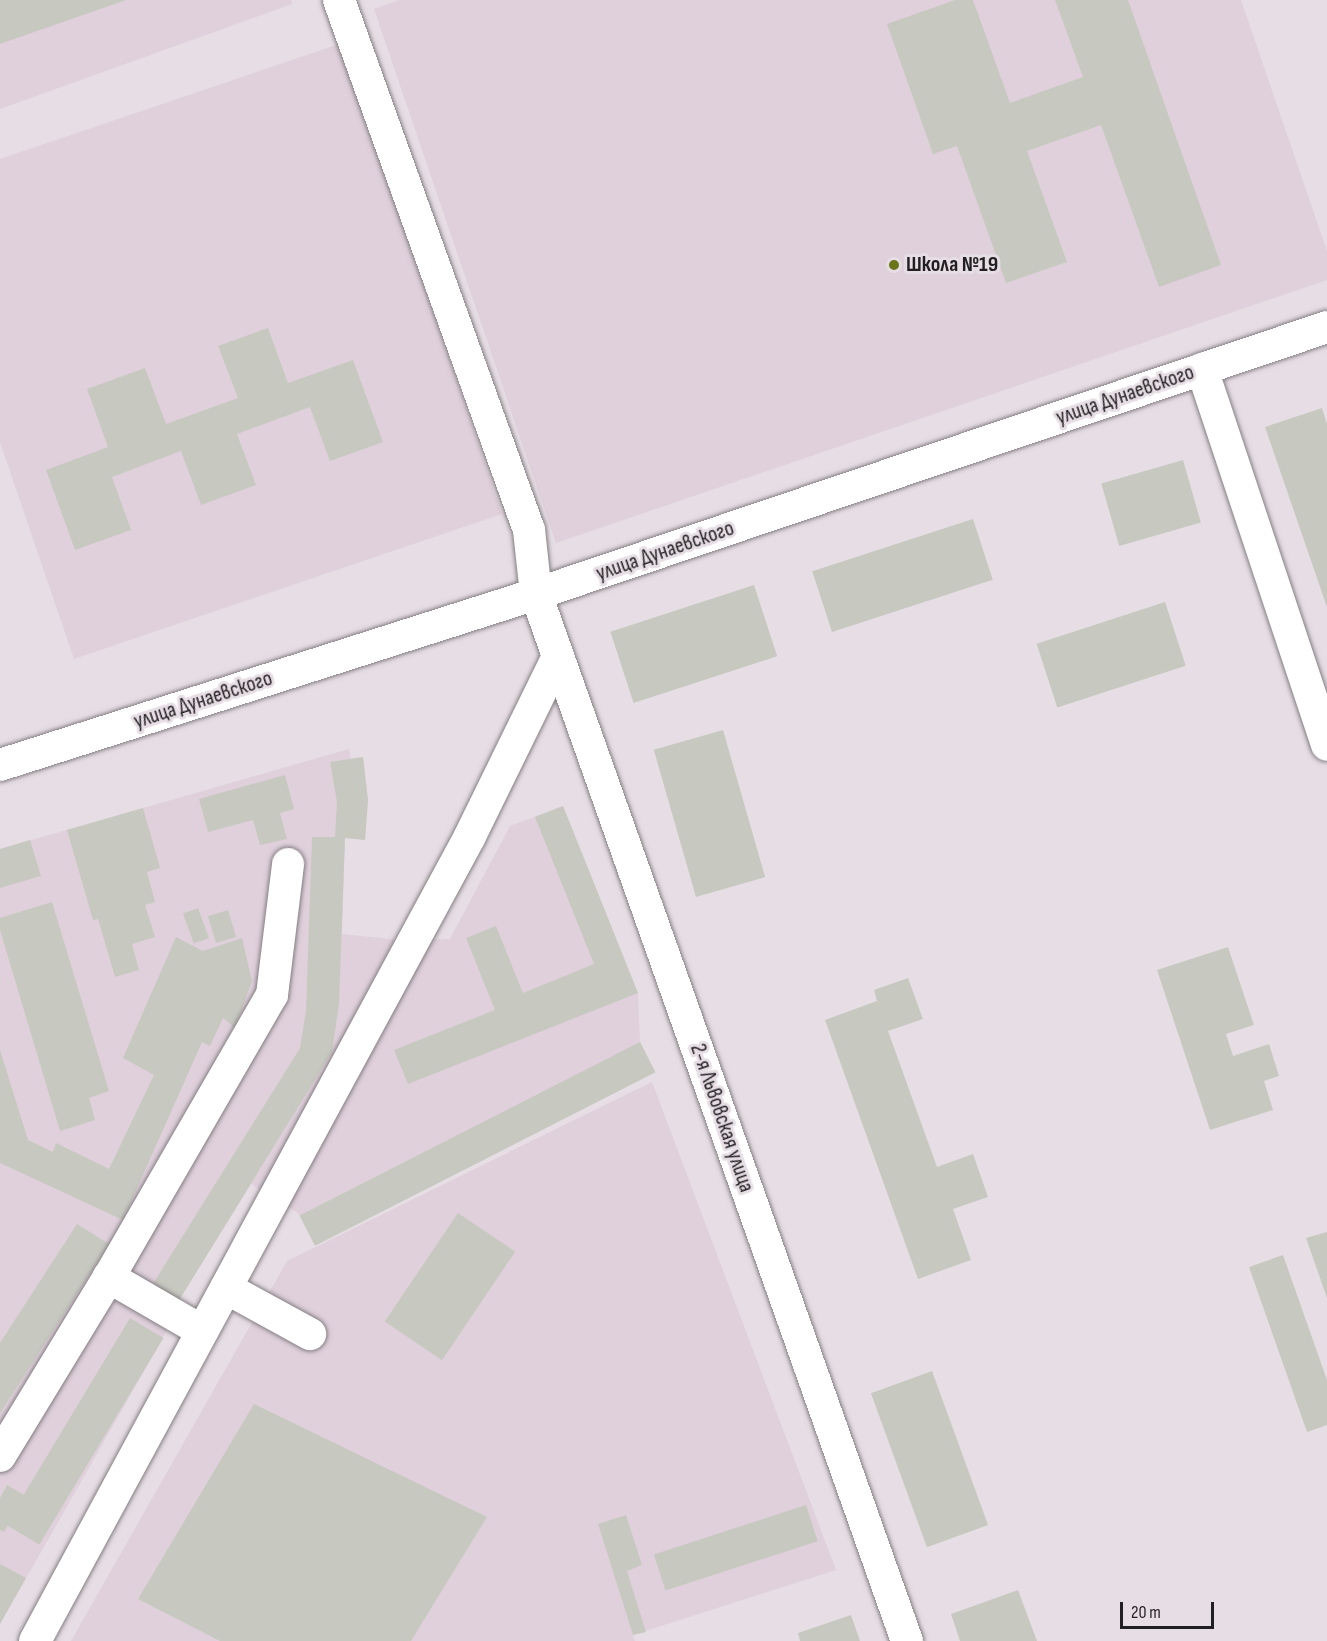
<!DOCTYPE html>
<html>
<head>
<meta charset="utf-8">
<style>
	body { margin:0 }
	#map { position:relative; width:1327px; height:1641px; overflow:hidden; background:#e6dee4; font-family:"Sofia Sans Condensed",sans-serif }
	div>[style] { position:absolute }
	.built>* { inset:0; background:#dfd0db }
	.building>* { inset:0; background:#c7c9c0; transform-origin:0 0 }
	.roads { filter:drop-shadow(0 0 2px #857e83) drop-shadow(0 0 2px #857e83) }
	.minor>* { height:32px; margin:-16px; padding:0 16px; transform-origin:16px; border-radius:16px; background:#fff }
	.dots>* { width:16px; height:16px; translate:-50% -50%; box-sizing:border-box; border:3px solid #e6dee4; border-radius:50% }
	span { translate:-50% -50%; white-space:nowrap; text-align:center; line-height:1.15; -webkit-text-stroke:6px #e6dee4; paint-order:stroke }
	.poi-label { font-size:22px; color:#221f22; font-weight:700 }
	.left { translate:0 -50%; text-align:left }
	.street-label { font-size:22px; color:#221f22 }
	.scale { position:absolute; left:1120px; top:1602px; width:94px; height:27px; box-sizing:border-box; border:3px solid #221f22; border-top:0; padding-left:8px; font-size:18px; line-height:21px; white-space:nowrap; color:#221f22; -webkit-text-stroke:4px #e6dee4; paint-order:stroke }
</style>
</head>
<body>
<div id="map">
	<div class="built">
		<div style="clip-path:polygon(0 0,291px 0,292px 4px,0 109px)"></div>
		<div style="clip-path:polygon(399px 0,1241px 0,1327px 251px,1327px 280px,556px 543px,374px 9px)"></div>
		<div style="clip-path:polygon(342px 43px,502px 514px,74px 659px,0 442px,0 159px)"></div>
		<div style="clip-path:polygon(349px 749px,351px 759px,363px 757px,368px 800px,365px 840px,345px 838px,342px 934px,400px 940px,450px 939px,510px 826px,563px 806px,638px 993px,640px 1042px,655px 1072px,313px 1243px,298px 1213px,251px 1184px,178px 1302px,163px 1338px,0 1624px,0 849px)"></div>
		<div style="clip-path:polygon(652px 1082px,836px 1570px,633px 1635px,635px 1641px,71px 1641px,287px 1261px)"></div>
	</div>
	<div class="building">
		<div style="clip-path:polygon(0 0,126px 0,0 44px)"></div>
		<div style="clip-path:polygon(955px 0,973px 0,1010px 103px,1083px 77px,1055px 0,1128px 0,1221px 265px,1159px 287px,1101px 125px,1027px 151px,1067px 262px,1006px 283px,957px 146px,933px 154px,887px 24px)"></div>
		<div style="clip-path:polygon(268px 328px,288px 383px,353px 360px,383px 442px,330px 461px,310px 407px,237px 434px,256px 485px,201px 505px,181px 451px,112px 477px,131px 530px,75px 550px,46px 470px,108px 447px,87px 389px,145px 368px,166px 424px,238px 398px,218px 346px)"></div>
		<div style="clip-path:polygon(1322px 408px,1327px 424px,1327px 607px,1265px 427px)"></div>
		<div style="left:1183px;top:460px;width:65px;height:85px;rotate:74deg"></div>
		<div style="left:973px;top:519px;width:64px;height:169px;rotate:72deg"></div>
		<div style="left:754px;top:585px;width:75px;height:151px;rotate:72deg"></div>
		<div style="left:1165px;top:602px;width:67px;height:135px;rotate:72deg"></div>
		<div style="left:723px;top:730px;width:153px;height:72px;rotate:74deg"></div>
		<div style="clip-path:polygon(363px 757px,368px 800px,365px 840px,345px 838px,339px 1004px,332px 1052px,178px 1302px,151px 1287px,300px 1048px,306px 1011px,312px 837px,335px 837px,337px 802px,330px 762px)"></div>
		<div style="clip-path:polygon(285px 775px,294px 809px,280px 813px,287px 839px,260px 845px,253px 820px,208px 832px,199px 799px)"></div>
		<div style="clip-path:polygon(563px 806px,638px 993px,408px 1084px,394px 1050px,495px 1010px,466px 938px,496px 926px,523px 993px,594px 964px,535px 817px)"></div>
		<div style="clip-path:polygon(143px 808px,160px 868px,147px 872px,155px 902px,145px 905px,155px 937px,132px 944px,139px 970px,115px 977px,98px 919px,93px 920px,67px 830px)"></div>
		<div style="clip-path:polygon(30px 840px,41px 876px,0 888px,0 849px)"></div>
		<div style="clip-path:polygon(52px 902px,109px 1091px,89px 1098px,95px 1120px,60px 1131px,0 930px,0 918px)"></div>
		<div style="left:198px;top:908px;width:32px;height:16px;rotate:70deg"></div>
		<div style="left:228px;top:910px;width:28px;height:21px;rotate:73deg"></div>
		<div style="clip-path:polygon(176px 937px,203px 951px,242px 938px,252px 981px,235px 1028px,223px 1018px,210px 1046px,202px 1042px,123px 1220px,0 1163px,0 1050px,28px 1140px,53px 1152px,56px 1143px,109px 1169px,154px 1075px,123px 1058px)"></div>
		<div style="clip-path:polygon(1228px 947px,1254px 1025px,1226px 1034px,1233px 1056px,1269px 1044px,1279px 1076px,1264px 1081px,1273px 1110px,1210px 1130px,1157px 970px)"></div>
		<div style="clip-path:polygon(908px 978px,923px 1019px,888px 1031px,937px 1167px,973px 1154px,988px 1197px,953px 1209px,971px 1260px,918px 1279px,825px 1020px,877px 1001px,874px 990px)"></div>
		<div style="left:640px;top:1042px;width:34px;height:382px;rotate:63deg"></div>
		<div style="left:458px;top:1213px;width:69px;height:131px;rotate:34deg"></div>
		<div style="clip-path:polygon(77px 1224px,109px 1244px,0 1413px,0 1343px)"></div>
		<div style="clip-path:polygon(1327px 1232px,1327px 1298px,1306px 1238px)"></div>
		<div style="clip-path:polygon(1283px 1255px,1327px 1380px,1327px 1425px,1307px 1432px,1249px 1267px)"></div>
		<div style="left:130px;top:1318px;width:39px;height:241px;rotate:31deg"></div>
		<div style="left:932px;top:1371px;width:164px;height:65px;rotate:70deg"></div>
		<div style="clip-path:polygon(254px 1404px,487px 1517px,411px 1641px,220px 1641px,138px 1599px)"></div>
		<div style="clip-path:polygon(7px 1485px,24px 1495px,4px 1532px,0 1530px,0 1498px)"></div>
		<div style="left:806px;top:1505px;width:38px;height:160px;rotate:72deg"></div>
		<div style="clip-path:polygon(626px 1515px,642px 1565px,627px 1571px,646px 1632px,633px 1635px,598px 1524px)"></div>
		<div style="clip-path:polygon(0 1564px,26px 1578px,0 1624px)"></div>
		<div style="clip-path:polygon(1018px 1590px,1037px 1641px,960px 1641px,951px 1614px)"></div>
		<div style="clip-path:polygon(851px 1615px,860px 1641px,800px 1641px,798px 1633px)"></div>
	</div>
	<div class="roads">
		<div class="minor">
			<div style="left:339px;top:0;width:563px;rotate:70.28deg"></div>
			<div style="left:529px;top:530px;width:64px;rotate:83.8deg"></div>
			<div style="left:536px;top:594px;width:1111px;rotate:70.49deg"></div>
			<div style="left:1202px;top:369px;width:396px;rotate:71.6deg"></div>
			<div style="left:0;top:765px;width:563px;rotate:-17.69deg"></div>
			<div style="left:536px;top:594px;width:835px;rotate:-18.65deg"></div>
			<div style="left:226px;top:1288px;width:96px;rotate:28.7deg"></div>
			<div style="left:202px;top:1331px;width:108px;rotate:-149.9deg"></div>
			<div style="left:109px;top:1277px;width:326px;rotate:-60deg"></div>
			<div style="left:272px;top:995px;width:132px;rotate:-83deg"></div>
			<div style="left:0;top:1456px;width:210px;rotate:-58.7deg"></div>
			<div style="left:35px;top:1641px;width:915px;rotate:-61.61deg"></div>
			<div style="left:470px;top:836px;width:200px;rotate:-63.9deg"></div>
		</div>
	</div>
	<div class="dots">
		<div style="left:894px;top:265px;background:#6b731b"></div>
	</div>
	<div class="poi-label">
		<span class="left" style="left:906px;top:265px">Школа №19</span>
	</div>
	<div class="street-label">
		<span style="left:1125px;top:395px;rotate:-19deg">улица Дунаевского</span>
		<span style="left:665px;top:551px;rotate:-19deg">улица Дунаевского</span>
		<span style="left:203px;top:700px;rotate:-18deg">улица Дунаевского</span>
		<span style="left:722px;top:1118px;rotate:71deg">2-я Львовская улица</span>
	</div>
	<div class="scale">20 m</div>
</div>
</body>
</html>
